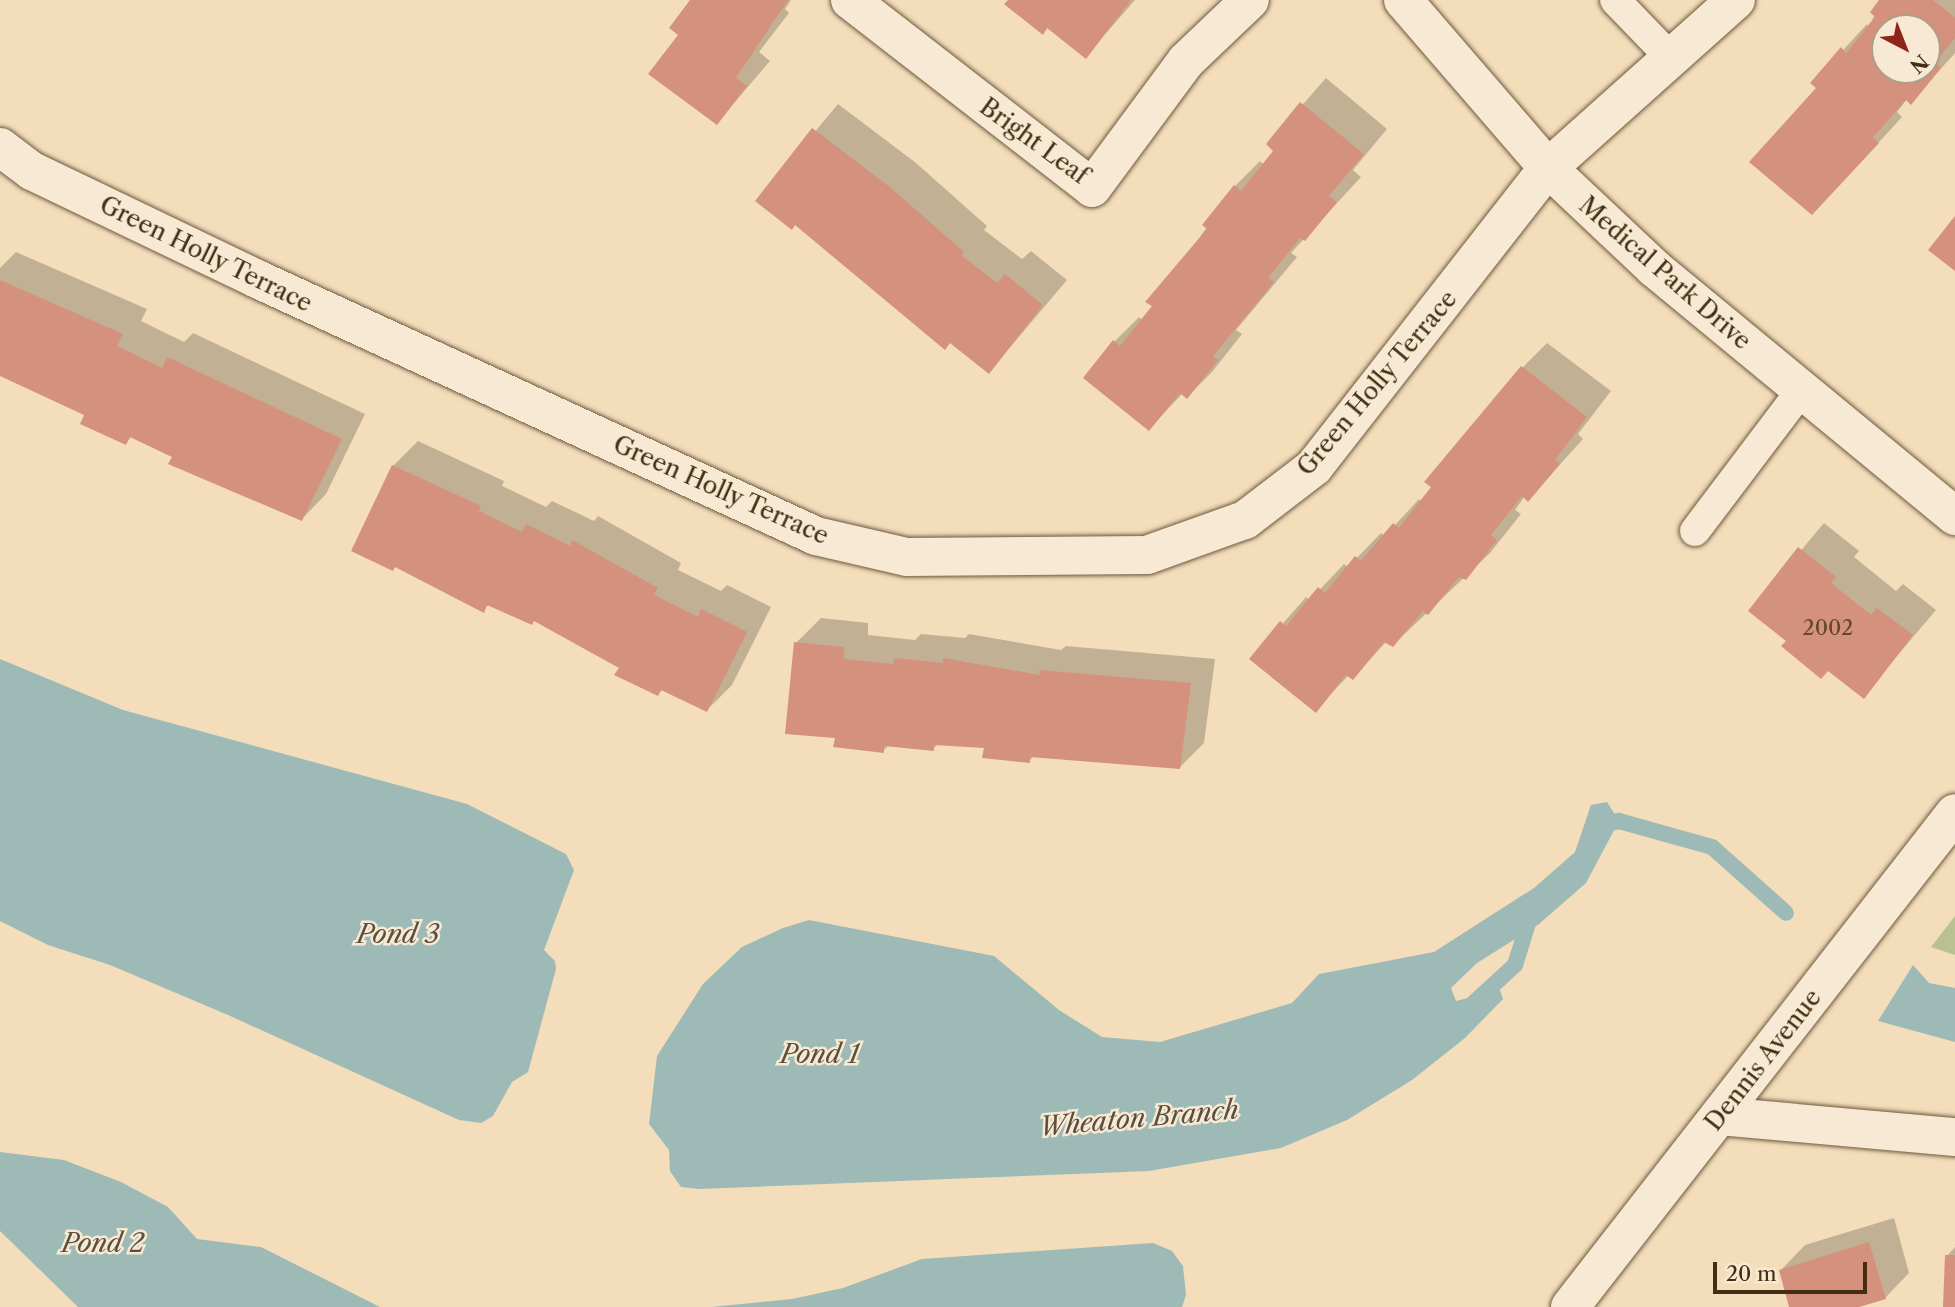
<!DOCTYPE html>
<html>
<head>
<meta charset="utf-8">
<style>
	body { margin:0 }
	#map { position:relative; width:1955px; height:1307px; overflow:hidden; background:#f3ddbb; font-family:"Libre Caslon Text",serif }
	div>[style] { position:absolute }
	.green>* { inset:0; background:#bac191 }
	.water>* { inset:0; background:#9dbab7 }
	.shadow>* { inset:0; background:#0003 }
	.stream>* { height:16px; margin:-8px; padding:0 8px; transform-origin:8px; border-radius:8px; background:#9dbab7 }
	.building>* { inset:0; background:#d4917d }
	.roads { filter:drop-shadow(0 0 2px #6f593e) drop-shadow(0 0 2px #6f593e) }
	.service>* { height:30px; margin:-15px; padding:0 15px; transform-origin:15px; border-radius:15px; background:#f7e9d3 }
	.minor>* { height:38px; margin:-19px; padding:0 19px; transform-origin:19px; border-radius:19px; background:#f7e9d3 }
	.tertiary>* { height:38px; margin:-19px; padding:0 19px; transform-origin:19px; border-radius:19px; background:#f7e9d3 }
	span { translate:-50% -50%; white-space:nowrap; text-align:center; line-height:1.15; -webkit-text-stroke:5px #f7e9d3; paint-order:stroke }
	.number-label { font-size:21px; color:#67462e }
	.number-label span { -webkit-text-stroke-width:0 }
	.street-label { font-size:24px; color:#432d14 }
	.water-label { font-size:26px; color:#5a503d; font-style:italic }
	.north { position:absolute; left:1871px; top:14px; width:70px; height:70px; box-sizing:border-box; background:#f7e9d3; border:2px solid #af9e87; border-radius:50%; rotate:138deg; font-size:19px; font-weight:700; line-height:28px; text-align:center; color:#432d14 }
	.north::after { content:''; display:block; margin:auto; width:24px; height:32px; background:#8f2418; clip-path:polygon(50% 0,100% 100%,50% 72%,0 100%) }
	.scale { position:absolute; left:1713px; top:1262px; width:154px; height:32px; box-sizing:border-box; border:4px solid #432d14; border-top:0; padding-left:9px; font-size:21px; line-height:24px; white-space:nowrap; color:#432d14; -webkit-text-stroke:5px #f7e9d3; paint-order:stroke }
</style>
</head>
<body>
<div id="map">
	<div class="green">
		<div style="clip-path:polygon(1955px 916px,1955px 955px,1931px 947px)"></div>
	</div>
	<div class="water">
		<div style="clip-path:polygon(0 659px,123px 710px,467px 804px,566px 854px,574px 870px,544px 950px,555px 961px,556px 969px,528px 1072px,512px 1082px,493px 1116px,481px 1123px,459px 1120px,228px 1015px,110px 965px,48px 945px,0 921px)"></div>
		<div style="clip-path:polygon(1607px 802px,1619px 821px,1586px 883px,1539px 924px,1477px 963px,1451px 988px,1456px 1001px,1500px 990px,1503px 999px,1465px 1038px,1412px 1080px,1347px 1120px,1281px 1148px,1149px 1171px,699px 1189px,681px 1187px,670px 1171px,669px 1150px,649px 1124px,657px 1056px,703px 984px,742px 947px,783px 928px,809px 920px,994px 956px,1059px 1010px,1102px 1037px,1160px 1042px,1292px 1003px,1319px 974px,1434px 952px,1534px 888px,1575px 852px,1591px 805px)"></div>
		<div style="clip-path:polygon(1913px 965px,1929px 983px,1955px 988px,1955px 1042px,1878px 1021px)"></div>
		<div style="clip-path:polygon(0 1152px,64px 1160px,121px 1182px,168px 1207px,197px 1239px,261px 1247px,380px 1307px,78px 1307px,0 1231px)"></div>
		<div style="clip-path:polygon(1153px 1243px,1172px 1251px,1183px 1266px,1186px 1295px,1182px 1307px,711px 1307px,792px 1299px,843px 1288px,922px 1259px)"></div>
	</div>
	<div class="shadow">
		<div style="clip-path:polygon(692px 0,791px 0,785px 9px,789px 13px,759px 52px,770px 61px,717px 123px,681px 34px)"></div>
		<div style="clip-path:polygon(1010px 0,1135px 0,1086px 56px,1048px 27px,1043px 33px)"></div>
		<div style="clip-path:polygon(evenodd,1881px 0,1955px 0,1955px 53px,1911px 102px,1907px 99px,1897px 112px,1902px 117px,1837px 188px,1818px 88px,1813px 83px,1867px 24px,1869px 27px,1881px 0,1885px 28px,1927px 28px,1927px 70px,1885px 70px,1885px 28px)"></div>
		<div style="clip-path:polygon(1326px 78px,1387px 129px,1353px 170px,1361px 177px,1291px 253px,1297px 257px,1236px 330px,1242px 334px,1212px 372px,1187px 397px,1183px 393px,1149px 429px,1114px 342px,1139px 317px,1143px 320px,1235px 186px,1260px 161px,1264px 165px,1276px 151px,1268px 144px)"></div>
		<div style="clip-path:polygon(838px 104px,916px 163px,987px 226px,984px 230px,1022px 259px,1031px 251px,1067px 280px,989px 372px,796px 223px,758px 200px)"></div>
		<div style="clip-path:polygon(16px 252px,147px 309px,141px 321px,184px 342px,193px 333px,365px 414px,326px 494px,302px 519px,132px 436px,126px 443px,86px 414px,0 373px,0 268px)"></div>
		<div style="clip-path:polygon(1547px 343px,1611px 391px,1578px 434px,1583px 439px,1528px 500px,1525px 496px,1515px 510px,1521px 514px,1490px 553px,1393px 645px,1387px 641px,1353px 678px,1349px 675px,1315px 710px,1252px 659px,1306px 597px,1310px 600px,1344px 564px,1348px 567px,1381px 533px,1385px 536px,1419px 499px,1422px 502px,1523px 367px)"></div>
		<div style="clip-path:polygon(418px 441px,504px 481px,502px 486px,546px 507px,552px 501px,594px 521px,598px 516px,681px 563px,678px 570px,721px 591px,727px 585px,771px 607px,732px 685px,707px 710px,663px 689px,658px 694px,621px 668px,535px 620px,490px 604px,483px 610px,393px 466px)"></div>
		<div style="clip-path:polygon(1824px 523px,1859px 551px,1854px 557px,1896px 591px,1903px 584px,1936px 610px,1863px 696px,1750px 611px)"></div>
		<div style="clip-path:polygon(821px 618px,868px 623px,868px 635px,915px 640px,921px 634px,965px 638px,969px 634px,1061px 650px,1066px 646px,1215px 659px,1204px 743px,1179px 768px,1035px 755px,1029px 761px,986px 747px,939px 743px,933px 749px,889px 745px,883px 751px,837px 737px,796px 643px)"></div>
		<div style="clip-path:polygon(1894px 1218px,1909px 1273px,1885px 1298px,1853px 1307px,1791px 1307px,1781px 1270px,1805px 1245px)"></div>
		<div style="clip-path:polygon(1955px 1247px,1955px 1307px,1944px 1307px,1947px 1256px)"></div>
	</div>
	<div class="stream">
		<div style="left:1601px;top:826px;width:19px;rotate:-16deg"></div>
		<div style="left:1619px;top:821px;width:97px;rotate:15.6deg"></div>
		<div style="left:1712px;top:847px;width:99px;rotate:41.7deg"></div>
		<div style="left:1465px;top:1011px;width:68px;rotate:-42.6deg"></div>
		<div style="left:1515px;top:965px;width:53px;rotate:-72.6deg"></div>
	</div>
	<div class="building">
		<div style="clip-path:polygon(690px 0,788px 0,736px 78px,747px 86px,717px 125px,648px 74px,678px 35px,669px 28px)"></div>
		<div style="clip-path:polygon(1008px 0,1131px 0,1086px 59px,1047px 28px,1043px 35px,1004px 4px)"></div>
		<div style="clip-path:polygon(evenodd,1879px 0,1933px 0,1955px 17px,1955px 38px,1936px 62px,1941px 68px,1911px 105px,1906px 100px,1873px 137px,1879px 143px,1812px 215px,1749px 162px,1816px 88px,1810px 83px,1841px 47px,1846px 53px,1875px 17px,1870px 12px,1879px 0,1885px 28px,1927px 28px,1927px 70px,1885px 70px,1885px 28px)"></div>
		<div style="clip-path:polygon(1300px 102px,1364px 154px,1329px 196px,1337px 202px,1305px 241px,1300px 238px,1268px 278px,1274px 282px,1213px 356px,1218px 360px,1187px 399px,1180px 393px,1149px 431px,1083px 378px,1113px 340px,1120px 346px,1152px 306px,1145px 302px,1207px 229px,1202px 225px,1234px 185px,1241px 191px,1273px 151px,1266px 144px)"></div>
		<div style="clip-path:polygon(812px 128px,891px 188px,964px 252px,961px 255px,997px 283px,1005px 274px,1043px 305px,989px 374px,950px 343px,945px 350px,795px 225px,792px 230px,755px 201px)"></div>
		<div style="clip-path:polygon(1955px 216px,1955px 271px,1928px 250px)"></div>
		<div style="clip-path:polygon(0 280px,123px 334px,117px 346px,162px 368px,167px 357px,342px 439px,302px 521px,168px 464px,172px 457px,130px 437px,126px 445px,80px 424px,84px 415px,0 376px)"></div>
		<div style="clip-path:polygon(1521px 366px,1587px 417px,1555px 460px,1560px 464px,1528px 502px,1522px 496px,1491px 535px,1497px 540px,1466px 580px,1459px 577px,1428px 615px,1423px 611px,1393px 647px,1384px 642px,1353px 680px,1346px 675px,1316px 713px,1249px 659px,1280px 621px,1286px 626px,1318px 587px,1325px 593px,1355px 556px,1361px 561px,1393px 523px,1399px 528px,1431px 487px,1424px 482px)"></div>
		<div style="clip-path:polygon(392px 465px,481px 506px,479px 511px,522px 532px,526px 524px,570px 546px,572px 540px,658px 588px,654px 595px,698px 617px,701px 609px,747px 632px,707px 712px,661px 690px,658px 696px,614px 675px,619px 668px,534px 621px,532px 625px,487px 605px,484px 613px,395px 567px,393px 571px,351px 551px)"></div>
		<div style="clip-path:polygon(1798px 547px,1836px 577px,1831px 583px,1871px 615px,1877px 608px,1913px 635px,1864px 699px,1828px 671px,1821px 679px,1781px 646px,1786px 641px,1748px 611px)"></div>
		<div style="clip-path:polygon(794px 642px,844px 647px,844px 659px,893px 664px,895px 658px,943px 663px,943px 658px,1040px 675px,1039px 670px,1191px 683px,1180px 769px,1030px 757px,1030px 763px,982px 758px,984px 748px,934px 745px,934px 751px,884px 746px,884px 753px,833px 747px,835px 738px,785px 734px)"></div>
		<div style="clip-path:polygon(1869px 1242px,1886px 1299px,1859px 1307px,1789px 1307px,1779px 1270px)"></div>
		<div style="clip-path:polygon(1945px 1255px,1955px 1255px,1955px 1307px,1943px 1307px)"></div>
	</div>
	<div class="roads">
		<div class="service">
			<div style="left:1615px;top:0;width:83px;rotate:46deg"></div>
			<div style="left:1695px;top:531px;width:176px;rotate:-52.9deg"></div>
		</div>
		<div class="minor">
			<div style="left:850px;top:0;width:306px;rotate:37.8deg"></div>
			<div style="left:1092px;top:188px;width:158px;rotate:-53.5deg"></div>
			<div style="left:1186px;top:61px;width:88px;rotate:-43.6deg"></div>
			<div style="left:0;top:147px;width:40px;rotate:37deg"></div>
			<div style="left:32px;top:171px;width:250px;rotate:25.6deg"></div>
			<div style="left:257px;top:279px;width:615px;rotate:24.69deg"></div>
			<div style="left:816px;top:536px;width:93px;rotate:13deg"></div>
			<div style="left:907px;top:557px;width:240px;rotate:-0.5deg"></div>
			<div style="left:1147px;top:555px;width:104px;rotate:-19.7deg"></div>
			<div style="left:1245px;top:520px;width:87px;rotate:-37.5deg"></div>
			<div style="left:1314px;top:467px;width:380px;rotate:-52deg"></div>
			<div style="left:1548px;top:168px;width:252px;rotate:-41.8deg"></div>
			<div style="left:1719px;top:1116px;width:237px;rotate:5.1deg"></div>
		</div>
		<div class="tertiary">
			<div style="left:1403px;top:0;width:222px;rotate:49.2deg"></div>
			<div style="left:1548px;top:168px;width:146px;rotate:43.3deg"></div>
			<div style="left:1654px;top:268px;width:390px;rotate:39.5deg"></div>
			<div style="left:1570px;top:1307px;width:626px;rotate:-52.07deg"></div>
		</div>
	</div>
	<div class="number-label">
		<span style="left:1828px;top:628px">2002</span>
	</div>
	<div class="street-label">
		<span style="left:1034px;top:141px;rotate:36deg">Bright Leaf</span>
		<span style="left:206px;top:254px;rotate:26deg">Green Holly Terrace</span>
		<span style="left:1665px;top:273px;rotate:41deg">Medical Park Drive</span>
		<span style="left:1377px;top:383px;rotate:-50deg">Green Holly Terrace</span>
		<span style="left:721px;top:490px;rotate:24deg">Green Holly Terrace</span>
		<span style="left:1763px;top:1060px;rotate:-52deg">Dennis Avenue</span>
	</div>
	<div class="water-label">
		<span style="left:398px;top:935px">Pond 3</span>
		<span style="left:820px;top:1055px">Pond 1</span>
		<span style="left:1139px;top:1119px;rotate:-5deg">Wheaton Branch</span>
		<span style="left:103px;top:1244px">Pond 2</span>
	</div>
	<div class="north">N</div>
	<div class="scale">20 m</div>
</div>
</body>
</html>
